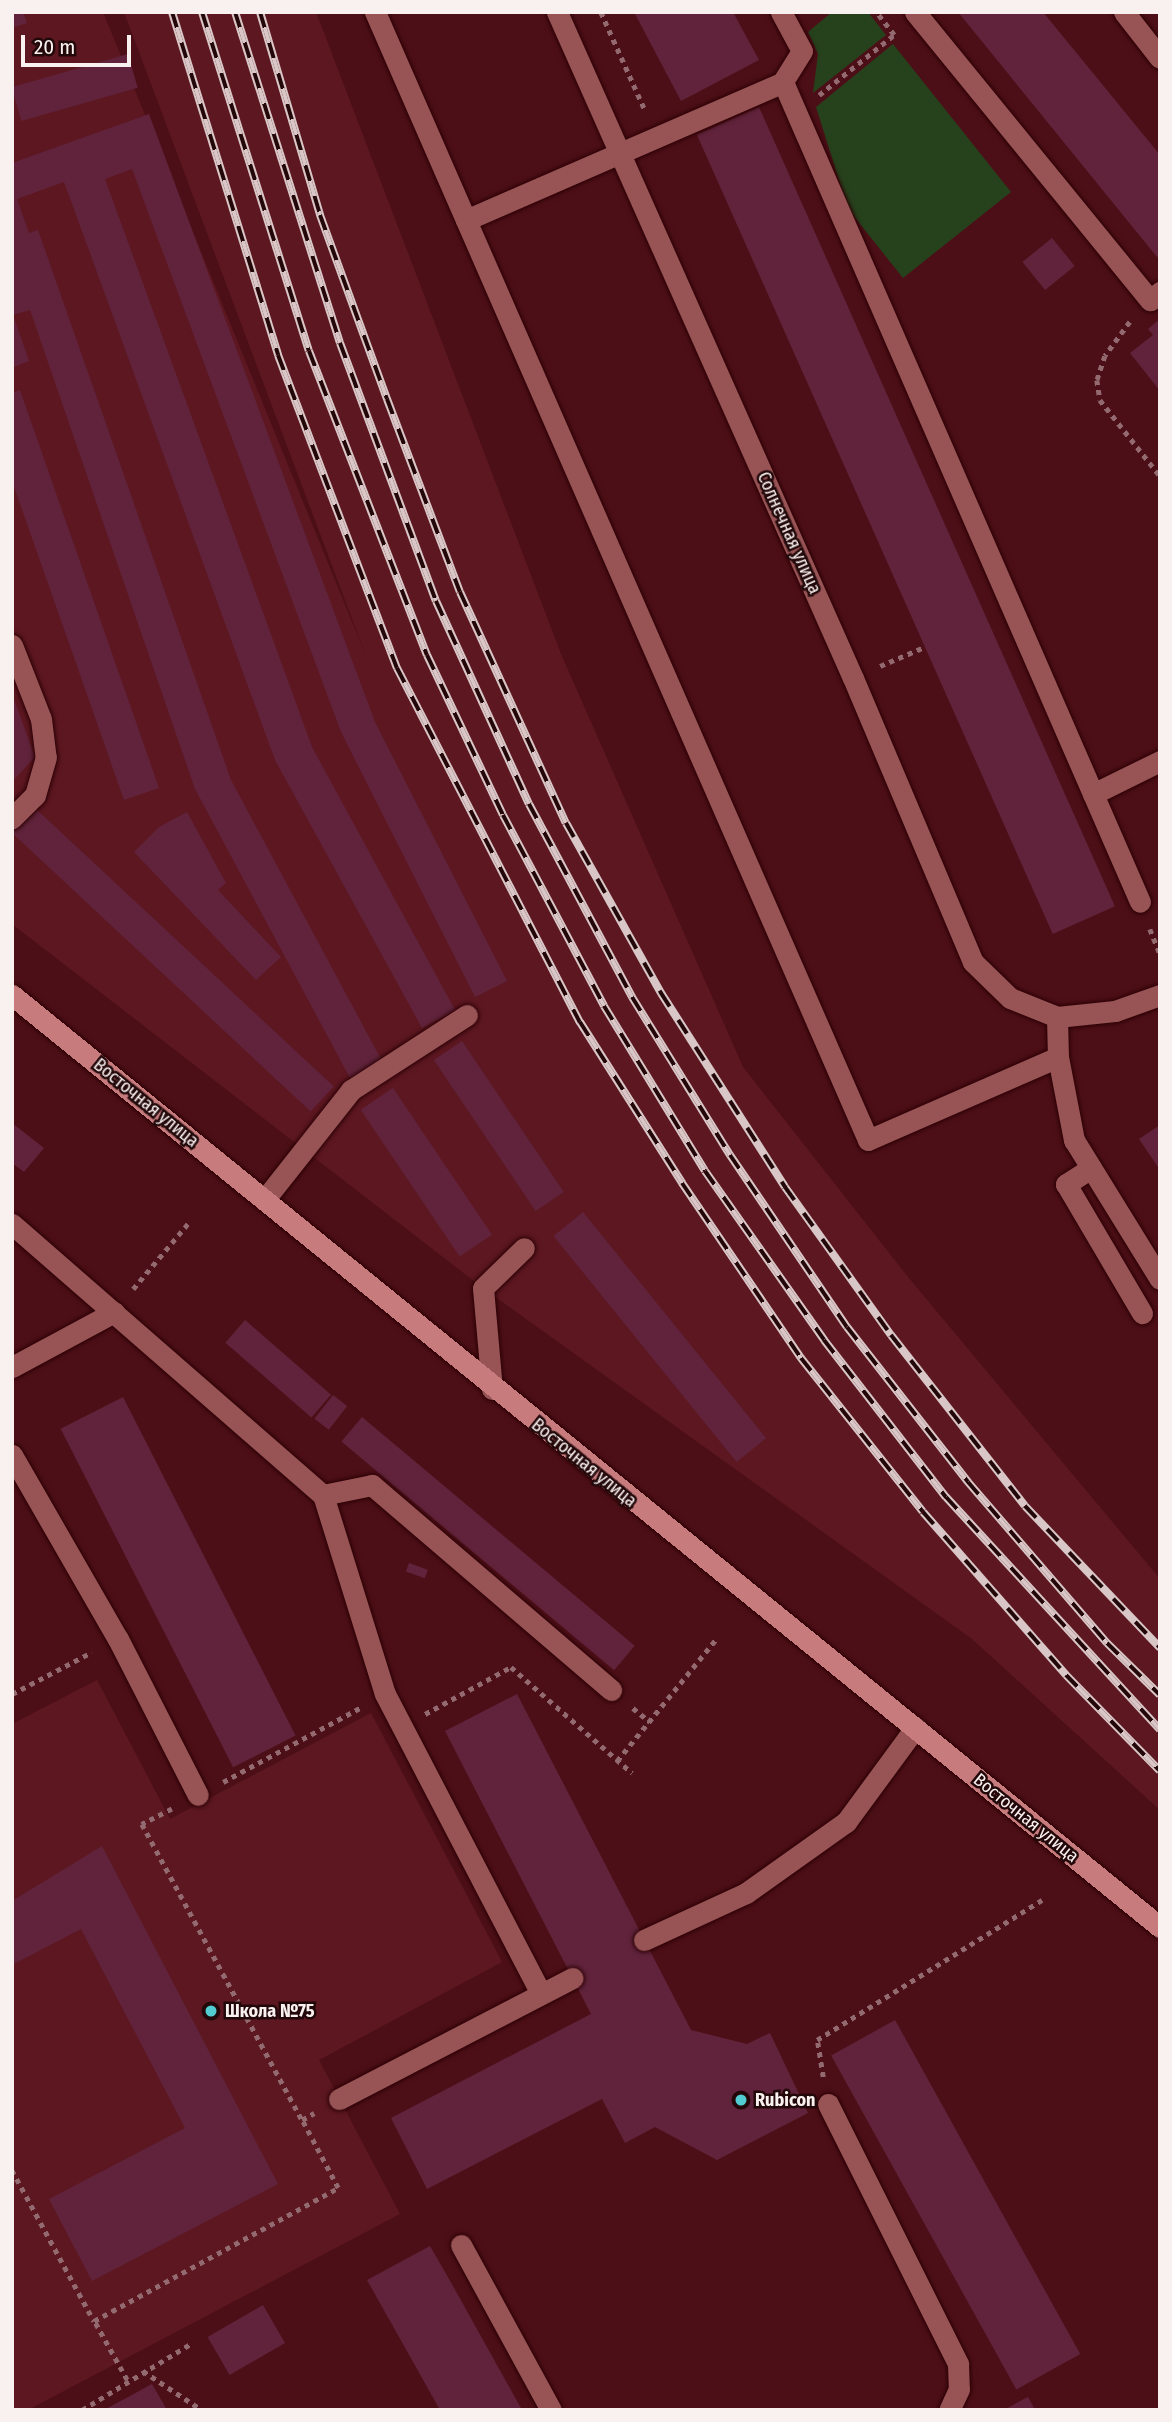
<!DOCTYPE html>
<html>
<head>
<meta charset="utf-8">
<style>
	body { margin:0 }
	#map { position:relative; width:1172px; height:2422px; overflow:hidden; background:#4d0f17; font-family:"Fira Sans Condensed",sans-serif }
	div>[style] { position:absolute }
	.built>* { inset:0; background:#5d1721 }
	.green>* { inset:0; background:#26421c }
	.building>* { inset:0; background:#60233b; transform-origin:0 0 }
	.path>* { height:4.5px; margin-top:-2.25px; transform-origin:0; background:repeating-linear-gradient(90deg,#926a6f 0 5px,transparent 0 10px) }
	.roads { filter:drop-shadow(0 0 2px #2b0005) drop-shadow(0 0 2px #2b0005) }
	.lane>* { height:21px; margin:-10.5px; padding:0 10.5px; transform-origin:10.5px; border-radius:10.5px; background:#985355 }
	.street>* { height:21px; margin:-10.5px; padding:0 10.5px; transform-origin:10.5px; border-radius:10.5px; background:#985355 }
	.primary>* { height:21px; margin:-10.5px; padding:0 10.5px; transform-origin:10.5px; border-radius:10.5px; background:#c77b7d }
	.rail>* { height:8px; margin-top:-4px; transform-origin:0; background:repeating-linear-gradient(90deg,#23080a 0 16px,#d9c7c7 0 32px); box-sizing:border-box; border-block:2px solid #d9c7c7 }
	.dots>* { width:19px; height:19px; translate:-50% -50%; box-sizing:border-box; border:4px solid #23080a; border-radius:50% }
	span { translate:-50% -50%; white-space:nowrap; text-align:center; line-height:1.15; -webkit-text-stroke:5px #23080a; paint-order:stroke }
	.street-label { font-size:18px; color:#f9f1f0 }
	.poi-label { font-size:18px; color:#f9f1f0; font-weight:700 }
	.left { translate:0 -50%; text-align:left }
	.frame { position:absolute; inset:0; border:14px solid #f9f1f0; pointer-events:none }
	.scale { position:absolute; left:21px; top:35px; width:110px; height:32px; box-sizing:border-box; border:4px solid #f9f1f0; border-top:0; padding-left:9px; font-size:21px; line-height:24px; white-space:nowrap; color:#f9f1f0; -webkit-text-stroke:5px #23080a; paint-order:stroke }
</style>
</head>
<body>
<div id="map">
	<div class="built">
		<div style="clip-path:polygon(12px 12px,103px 12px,366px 656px,124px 12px,316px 12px,561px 654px,743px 1067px,908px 1277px,1160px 1579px,1160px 1810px,972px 1639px,483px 1288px,12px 924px)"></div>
		<div style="clip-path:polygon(97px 1680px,170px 1819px,371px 1713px,502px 1962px,319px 2060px,400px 2214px,28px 2410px,12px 2410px,12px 1724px)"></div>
	</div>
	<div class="green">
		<div style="clip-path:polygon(832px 12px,868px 12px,886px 35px,813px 93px,818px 54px,808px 32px)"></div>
		<div style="clip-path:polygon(893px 44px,1011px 192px,903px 278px,848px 209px,816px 107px)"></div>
	</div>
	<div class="building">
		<div style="clip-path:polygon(12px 12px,23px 12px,27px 23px,12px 28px)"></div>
		<div style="clip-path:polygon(634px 12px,733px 12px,759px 60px,681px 101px)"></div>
		<div style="clip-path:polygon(958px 12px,1043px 12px,1160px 155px,1160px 255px,1157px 257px)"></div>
		<div style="left:128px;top:54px;width:35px;height:121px;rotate:74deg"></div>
		<div style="left:759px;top:107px;width:875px;height:68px;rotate:66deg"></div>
		<div style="clip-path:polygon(149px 114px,375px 722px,507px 981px,475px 997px,341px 732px,132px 169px,105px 179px,312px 747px,455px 1010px,422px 1028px,275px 760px,64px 182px,17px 199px,29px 233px,38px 230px,231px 780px,382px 1061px,350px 1078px,195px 789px,30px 310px,13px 315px,29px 361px,12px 368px,12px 163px)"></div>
		<div style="left:1052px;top:238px;width:36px;height:38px;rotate:51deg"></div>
		<div style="clip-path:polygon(1160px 319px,1160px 391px,1130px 353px,1153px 335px,1148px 329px)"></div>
		<div style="clip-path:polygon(20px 390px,159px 788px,124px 800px,12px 481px,12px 393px)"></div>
		<div style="clip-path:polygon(12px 694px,35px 757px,12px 782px)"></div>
		<div style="left:34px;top:807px;width:410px;height:34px;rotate:43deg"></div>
		<div style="clip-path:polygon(187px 812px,226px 883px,218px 890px,281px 957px,256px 980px,134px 852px,159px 827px)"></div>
		<div style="left:462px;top:1041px;width:182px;height:34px;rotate:56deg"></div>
		<div style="left:393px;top:1088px;width:177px;height:39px;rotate:56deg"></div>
		<div style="clip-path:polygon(12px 1123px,44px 1148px,24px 1172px,12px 1163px)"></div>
		<div style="clip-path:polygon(1160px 1125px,1160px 1170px,1139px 1139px)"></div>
		<div style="left:583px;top:1212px;width:291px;height:38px;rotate:51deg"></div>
		<div style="left:245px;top:1320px;width:114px;height:30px;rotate:41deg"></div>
		<div style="left:333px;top:1395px;width:18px;height:30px;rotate:38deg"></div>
		<div style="left:123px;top:1397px;width:380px;height:70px;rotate:63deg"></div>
		<div style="left:362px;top:1417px;width:356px;height:32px;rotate:40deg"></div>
		<div style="left:409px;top:1563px;width:20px;height:9px;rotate:20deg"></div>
		<div style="clip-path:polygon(517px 1694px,691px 2030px,747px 2044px,770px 2033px,808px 2113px,717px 2160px,655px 2127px,625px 2143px,602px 2099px,427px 2189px,391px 2118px,591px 2014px,445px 1731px)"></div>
		<div style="clip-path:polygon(102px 1846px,278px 2184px,92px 2281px,49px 2199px,185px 2128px,81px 1929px,12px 1965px,12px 1901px)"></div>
		<div style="left:895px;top:2020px;width:382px;height:73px;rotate:61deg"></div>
		<div style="clip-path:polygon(430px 2246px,453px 2286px,522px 2410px,440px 2410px,367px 2280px)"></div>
		<div style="left:263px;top:2305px;width:44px;height:64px;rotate:60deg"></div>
		<div style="clip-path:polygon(152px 2384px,167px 2410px,104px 2410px)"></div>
		<div style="clip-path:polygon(1028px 2397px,1035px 2410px,1004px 2410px,1022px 2400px)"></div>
	</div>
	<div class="path">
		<div style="left:601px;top:12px;width:107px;rotate:65.8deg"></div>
		<div style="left:819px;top:95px;width:96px;rotate:-38.7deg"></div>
		<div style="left:894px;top:35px;width:29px;rotate:-128deg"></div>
		<div style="left:1130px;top:322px;width:42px;rotate:126.3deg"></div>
		<div style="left:1105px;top:356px;width:25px;rotate:108deg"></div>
		<div style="left:1097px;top:380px;width:20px;rotate:81deg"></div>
		<div style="left:1100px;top:400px;width:97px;rotate:51.7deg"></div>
		<div style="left:880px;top:666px;width:46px;rotate:-23.2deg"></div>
		<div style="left:1150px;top:929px;width:27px;rotate:68deg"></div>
		<div style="left:133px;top:1289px;width:89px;rotate:-50deg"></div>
		<div style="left:12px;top:1694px;width:90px;rotate:-27.7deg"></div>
		<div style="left:633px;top:1708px;width:22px;rotate:39deg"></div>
		<div style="left:425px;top:1714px;width:98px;rotate:-28.7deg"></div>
		<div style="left:511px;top:1667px;width:161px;rotate:41.2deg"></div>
		<div style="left:617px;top:1761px;width:157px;rotate:-50.9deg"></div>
		<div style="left:223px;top:1782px;width:156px;rotate:-28.4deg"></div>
		<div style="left:172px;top:1809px;width:34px;rotate:153deg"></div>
		<div style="left:142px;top:1824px;width:336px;rotate:61.6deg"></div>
		<div style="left:823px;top:2077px;width:37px;rotate:-99deg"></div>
		<div style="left:817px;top:2040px;width:265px;rotate:-31.9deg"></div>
		<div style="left:12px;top:2170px;width:172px;rotate:61.5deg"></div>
		<div style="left:143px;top:2371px;width:71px;rotate:33.5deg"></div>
		<div style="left:127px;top:2380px;width:68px;rotate:-119.2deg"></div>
		<div style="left:94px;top:2321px;width:278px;rotate:-28.6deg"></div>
		<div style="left:338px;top:2188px;width:77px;rotate:-117.9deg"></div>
		<div style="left:302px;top:2120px;width:14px;rotate:-30deg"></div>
		<div style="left:82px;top:2410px;width:129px;rotate:-31.3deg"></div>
	</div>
	<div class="roads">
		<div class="lane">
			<div style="left:375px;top:12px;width:1231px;rotate:66.39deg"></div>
			<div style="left:868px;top:1140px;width:207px;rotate:-23.6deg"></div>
			<div style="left:781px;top:12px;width:44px;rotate:61.7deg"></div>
			<div style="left:802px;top:51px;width:36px;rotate:122deg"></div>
			<div style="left:915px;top:12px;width:372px;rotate:50.8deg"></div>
			<div style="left:1150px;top:300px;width:13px;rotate:-39deg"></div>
			<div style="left:1124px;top:12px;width:58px;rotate:52deg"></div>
			<div style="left:466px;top:220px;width:346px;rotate:-23.5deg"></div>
			<div style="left:783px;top:82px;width:894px;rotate:66.47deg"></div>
			<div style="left:12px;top:645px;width:79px;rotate:68.6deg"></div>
			<div style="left:41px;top:719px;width:38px;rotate:83deg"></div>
			<div style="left:46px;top:757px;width:40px;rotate:106deg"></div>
			<div style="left:35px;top:795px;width:33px;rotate:135deg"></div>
			<div style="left:1093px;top:794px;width:75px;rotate:-26.2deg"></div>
			<div style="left:1057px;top:1017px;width:40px;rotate:88.6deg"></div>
			<div style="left:1058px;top:1057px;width:85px;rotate:79.1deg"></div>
			<div style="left:1074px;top:1140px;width:163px;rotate:58.3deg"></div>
			<div style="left:1091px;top:1168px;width:30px;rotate:147deg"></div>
			<div style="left:1066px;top:1184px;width:150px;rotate:59.5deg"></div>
			<div style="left:265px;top:1199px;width:139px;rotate:-51.7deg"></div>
			<div style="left:351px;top:1090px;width:138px;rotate:-32.9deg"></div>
			<div style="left:12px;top:1224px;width:413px;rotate:41.1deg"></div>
			<div style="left:323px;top:1495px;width:208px;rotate:72.7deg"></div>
			<div style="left:385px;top:1694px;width:338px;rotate:62.5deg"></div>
			<div style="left:492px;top:1389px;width:101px;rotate:-95.1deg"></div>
			<div style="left:483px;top:1288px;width:57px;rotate:-44.3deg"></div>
			<div style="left:12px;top:1455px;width:212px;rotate:60.1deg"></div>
			<div style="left:118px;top:1639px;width:175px;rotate:62.9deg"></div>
			<div style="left:323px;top:1495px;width:50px;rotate:-11.5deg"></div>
			<div style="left:372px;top:1485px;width:315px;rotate:40.6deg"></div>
			<div style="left:644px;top:1940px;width:112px;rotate:-24.7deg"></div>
			<div style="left:746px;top:1893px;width:123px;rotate:-35.4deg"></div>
			<div style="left:846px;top:1822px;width:117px;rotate:-53.7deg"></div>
			<div style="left:339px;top:2099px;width:263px;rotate:-27.4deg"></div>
			<div style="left:828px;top:2104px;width:291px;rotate:63.4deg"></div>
			<div style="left:958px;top:2364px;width:25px;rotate:88deg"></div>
			<div style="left:959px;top:2389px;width:23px;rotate:115deg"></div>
			<div style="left:461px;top:2245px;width:188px;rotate:61.4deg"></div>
		</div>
		<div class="street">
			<div style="left:557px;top:12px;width:729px;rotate:66.04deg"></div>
			<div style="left:853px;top:678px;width:308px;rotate:67.1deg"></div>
			<div style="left:973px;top:962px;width:52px;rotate:44.2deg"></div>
			<div style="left:1010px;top:998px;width:51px;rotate:22deg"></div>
			<div style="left:1057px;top:1017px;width:58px;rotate:-5.9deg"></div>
			<div style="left:1115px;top:1011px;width:48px;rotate:-19.6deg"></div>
			<div style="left:12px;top:1367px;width:116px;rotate:-28.3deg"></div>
		</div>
		<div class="primary">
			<div style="left:12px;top:995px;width:1479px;rotate:39.07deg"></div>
		</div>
	</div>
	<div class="rail">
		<div style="left:172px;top:12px;width:359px;rotate:72.8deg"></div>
		<div style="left:278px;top:355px;width:335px;rotate:69.2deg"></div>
		<div style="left:397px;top:668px;width:399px;rotate:62.7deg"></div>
		<div style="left:580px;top:1022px;width:191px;rotate:57.6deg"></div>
		<div style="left:682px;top:1183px;width:212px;rotate:55.8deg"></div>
		<div style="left:801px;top:1358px;width:196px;rotate:51.6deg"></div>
		<div style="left:923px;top:1512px;width:217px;rotate:48.7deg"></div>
		<div style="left:1066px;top:1675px;width:134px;rotate:45.6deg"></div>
		<div style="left:202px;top:12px;width:355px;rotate:72.5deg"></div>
		<div style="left:309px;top:351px;width:326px;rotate:68.8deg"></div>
		<div style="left:427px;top:655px;width:177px;rotate:64.6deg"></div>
		<div style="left:503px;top:815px;width:216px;rotate:62.1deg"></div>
		<div style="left:604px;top:1006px;width:193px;rotate:58.5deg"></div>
		<div style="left:705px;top:1171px;width:207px;rotate:54.8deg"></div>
		<div style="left:824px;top:1340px;width:199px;rotate:52.2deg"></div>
		<div style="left:946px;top:1497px;width:316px;rotate:47.4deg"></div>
		<div style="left:235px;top:12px;width:347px;rotate:72.4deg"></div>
		<div style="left:340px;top:343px;width:275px;rotate:69.6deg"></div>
		<div style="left:436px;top:601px;width:223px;rotate:65.4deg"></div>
		<div style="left:529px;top:804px;width:219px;rotate:61.9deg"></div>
		<div style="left:632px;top:997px;width:186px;rotate:58.2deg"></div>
		<div style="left:730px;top:1155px;width:208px;rotate:55.8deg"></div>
		<div style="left:847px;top:1327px;width:197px;rotate:52deg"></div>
		<div style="left:968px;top:1482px;width:213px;rotate:49.2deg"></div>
		<div style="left:1107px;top:1643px;width:74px;rotate:44.5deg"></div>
		<div style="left:260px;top:12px;width:212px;rotate:73.5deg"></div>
		<div style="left:320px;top:215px;width:196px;rotate:70deg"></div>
		<div style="left:387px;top:399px;width:206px;rotate:69.3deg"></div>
		<div style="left:460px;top:592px;width:254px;rotate:65.4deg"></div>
		<div style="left:566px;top:823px;width:195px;rotate:60.8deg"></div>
		<div style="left:661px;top:993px;width:230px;rotate:57.4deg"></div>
		<div style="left:785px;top:1187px;width:182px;rotate:54.4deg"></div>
		<div style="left:891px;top:1335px;width:217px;rotate:51.9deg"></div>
		<div style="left:1025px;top:1506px;width:196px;rotate:46.4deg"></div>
	</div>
	<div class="dots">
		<div style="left:211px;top:2011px;background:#52ccd0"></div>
		<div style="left:741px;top:2100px;background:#52ccd0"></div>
	</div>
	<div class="street-label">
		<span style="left:789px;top:533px;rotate:66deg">Солнечная улица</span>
		<span style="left:146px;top:1103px;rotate:39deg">Восточная улица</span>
		<span style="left:584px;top:1463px;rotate:39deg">Восточная улица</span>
		<span style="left:1026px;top:1818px;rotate:39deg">Восточная улица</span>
	</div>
	<div class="poi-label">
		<span class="left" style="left:225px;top:2011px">Школа №75</span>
		<span class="left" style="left:755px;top:2100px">Rubicon</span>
	</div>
	<div class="frame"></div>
	<div class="scale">20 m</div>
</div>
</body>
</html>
